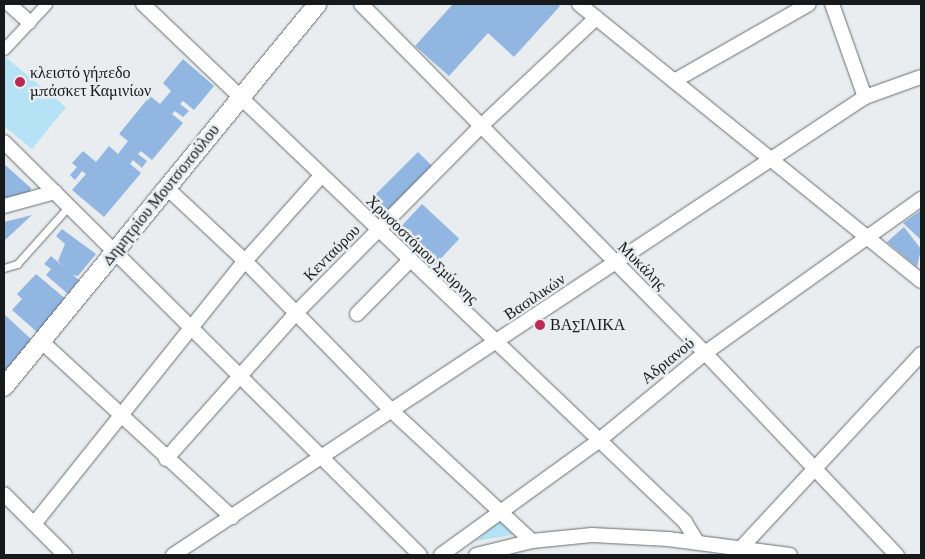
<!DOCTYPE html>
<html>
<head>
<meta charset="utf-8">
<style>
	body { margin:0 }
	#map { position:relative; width:925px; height:559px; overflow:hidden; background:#e9edef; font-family:"Crimson Pro",serif }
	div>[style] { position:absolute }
	.green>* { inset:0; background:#b5e2f5 }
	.building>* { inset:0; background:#92b6e2; transform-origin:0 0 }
	.roads { filter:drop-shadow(0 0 1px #696c6e) drop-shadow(0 0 1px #696c6e) }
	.service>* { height:7px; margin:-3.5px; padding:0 3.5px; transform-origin:3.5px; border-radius:3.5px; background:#fff }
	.pedestrian>* { height:11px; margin:-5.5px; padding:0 5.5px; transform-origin:5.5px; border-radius:5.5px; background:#fff }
	.minor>* { height:14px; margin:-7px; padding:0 7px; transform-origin:7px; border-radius:7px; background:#fff }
	.tertiary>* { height:18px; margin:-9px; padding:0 9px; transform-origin:9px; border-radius:9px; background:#fff }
	.dots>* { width:14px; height:14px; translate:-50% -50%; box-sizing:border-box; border:2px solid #e9edef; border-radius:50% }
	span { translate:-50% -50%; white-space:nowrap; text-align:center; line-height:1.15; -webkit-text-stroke:5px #e9edef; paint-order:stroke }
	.poi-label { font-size:16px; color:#18191a }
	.left { translate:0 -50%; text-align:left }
	.street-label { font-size:16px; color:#18191a }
	.frame { position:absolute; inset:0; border:5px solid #18191a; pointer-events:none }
</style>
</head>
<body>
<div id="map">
	<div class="green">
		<div style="clip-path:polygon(4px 56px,66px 107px,32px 149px,4px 126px)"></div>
		<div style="clip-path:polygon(500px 519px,517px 534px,476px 541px)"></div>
	</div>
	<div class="building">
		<div style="clip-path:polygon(453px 4px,558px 4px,560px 6px,514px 57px,488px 33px,449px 76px,415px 46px)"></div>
		<div style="clip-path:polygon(183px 59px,214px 86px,194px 110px,183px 101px,180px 104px,189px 111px,183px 117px,175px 111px,172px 114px,183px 123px,152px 160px,141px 151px,138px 154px,147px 161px,142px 168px,133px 160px,130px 164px,141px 173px,104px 217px,72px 190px,86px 174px,82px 171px,75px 180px,70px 175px,77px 167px,72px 163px,83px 151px,96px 162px,109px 146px,118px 154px,128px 141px,119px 134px,150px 96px,160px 104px,171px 91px,163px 83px)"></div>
		<div style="left:418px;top:152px;width:21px;height:73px;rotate:45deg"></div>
		<div style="clip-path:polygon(4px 164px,31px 188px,29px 196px,4px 201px)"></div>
		<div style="left:422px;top:204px;width:51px;height:37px;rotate:43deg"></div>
		<div style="clip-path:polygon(920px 211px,921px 213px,921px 240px,903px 223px)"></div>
		<div style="clip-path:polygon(32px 215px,4px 241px,4px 222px)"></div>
		<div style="clip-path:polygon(904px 227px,921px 249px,917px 267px,887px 242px)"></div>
		<div style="clip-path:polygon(62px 229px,96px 254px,78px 276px,73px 275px,79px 280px,68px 294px,46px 275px,51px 269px,44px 264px,51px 256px,65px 268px,58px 261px,65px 244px,56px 236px)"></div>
		<div style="clip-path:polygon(36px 274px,67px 300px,38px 333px,12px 310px,22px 299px,17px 294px)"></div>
		<div style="clip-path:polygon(4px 314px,33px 341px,4px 374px)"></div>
	</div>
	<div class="roads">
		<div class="service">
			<div style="left:4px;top:268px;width:14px;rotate:-17deg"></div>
			<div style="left:17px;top:264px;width:78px;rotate:-48.1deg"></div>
		</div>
		<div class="pedestrian">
			<div style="left:4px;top:49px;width:62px;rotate:-47deg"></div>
		</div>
		<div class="minor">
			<div style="left:9px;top:4px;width:27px;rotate:42deg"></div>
			<div style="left:143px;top:4px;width:750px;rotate:43.7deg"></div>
			<div style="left:685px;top:522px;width:23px;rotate:59deg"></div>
			<div style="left:361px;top:4px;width:490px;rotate:45.4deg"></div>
			<div style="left:705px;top:353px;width:279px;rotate:46.5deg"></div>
			<div style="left:579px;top:4px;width:440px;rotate:39deg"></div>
			<div style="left:832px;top:4px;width:99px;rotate:70.5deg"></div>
			<div style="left:674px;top:81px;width:155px;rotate:-29.7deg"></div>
			<div style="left:4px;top:142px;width:586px;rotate:44.79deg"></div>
			<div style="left:167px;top:188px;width:107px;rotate:43.1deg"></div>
			<div style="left:245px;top:261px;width:211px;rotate:45.6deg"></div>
			<div style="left:393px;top:412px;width:190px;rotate:42.9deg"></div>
			<div style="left:4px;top:206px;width:53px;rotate:-15.4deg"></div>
			<div style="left:357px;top:314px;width:74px;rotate:-45.5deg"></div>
			<div style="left:41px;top:341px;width:260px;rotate:42.7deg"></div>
			<div style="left:166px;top:459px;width:195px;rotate:-48.3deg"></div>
			<div style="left:296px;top:313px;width:263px;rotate:-45.3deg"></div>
			<div style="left:481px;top:126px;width:158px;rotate:-43.2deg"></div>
			<div style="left:4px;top:494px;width:86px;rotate:45deg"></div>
			<div style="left:34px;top:524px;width:337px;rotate:-51.3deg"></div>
			<div style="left:245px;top:261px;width:114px;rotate:-48.2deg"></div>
			<div style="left:741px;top:548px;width:265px;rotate:-47.1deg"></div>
			<div style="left:173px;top:555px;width:830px;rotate:-33.5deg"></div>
			<div style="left:865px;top:97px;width:59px;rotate:-19.7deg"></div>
			<div style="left:441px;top:555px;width:193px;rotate:-35.9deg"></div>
			<div style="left:597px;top:442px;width:140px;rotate:-39.5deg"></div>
			<div style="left:705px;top:353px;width:265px;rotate:-35.5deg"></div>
			<div style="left:476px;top:555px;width:58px;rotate:-14deg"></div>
			<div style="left:532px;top:541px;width:60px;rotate:-5.7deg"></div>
			<div style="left:592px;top:535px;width:76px;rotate:3deg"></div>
			<div style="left:668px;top:539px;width:123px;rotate:7.5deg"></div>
		</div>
		<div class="tertiary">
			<div style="left:4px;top:387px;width:495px;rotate:-50.7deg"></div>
		</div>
	</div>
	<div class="dots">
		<div style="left:20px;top:82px;background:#ba2a55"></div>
		<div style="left:540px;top:325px;background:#ba2a55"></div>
	</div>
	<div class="poi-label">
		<span class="left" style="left:30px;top:82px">κλειστό γήπεδο<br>μπάσκετ Καμινίων</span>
		<span class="left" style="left:550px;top:325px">ΒΑΣΙΛΙΚΑ</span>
	</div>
	<div class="street-label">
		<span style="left:161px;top:195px;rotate:-51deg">Δημητρίου Μουτσοπούλου</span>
		<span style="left:422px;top:250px;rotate:44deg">Χρυσοστόμου Σμύρνης</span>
		<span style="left:332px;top:253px;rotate:-45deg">Κενταύρου</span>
		<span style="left:642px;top:266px;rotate:45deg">Μυκάλης</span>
		<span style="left:535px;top:297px;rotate:-34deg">Βασιλικών</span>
		<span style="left:668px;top:361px;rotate:-39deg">Αδριανού</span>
	</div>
	<div class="frame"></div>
</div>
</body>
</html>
